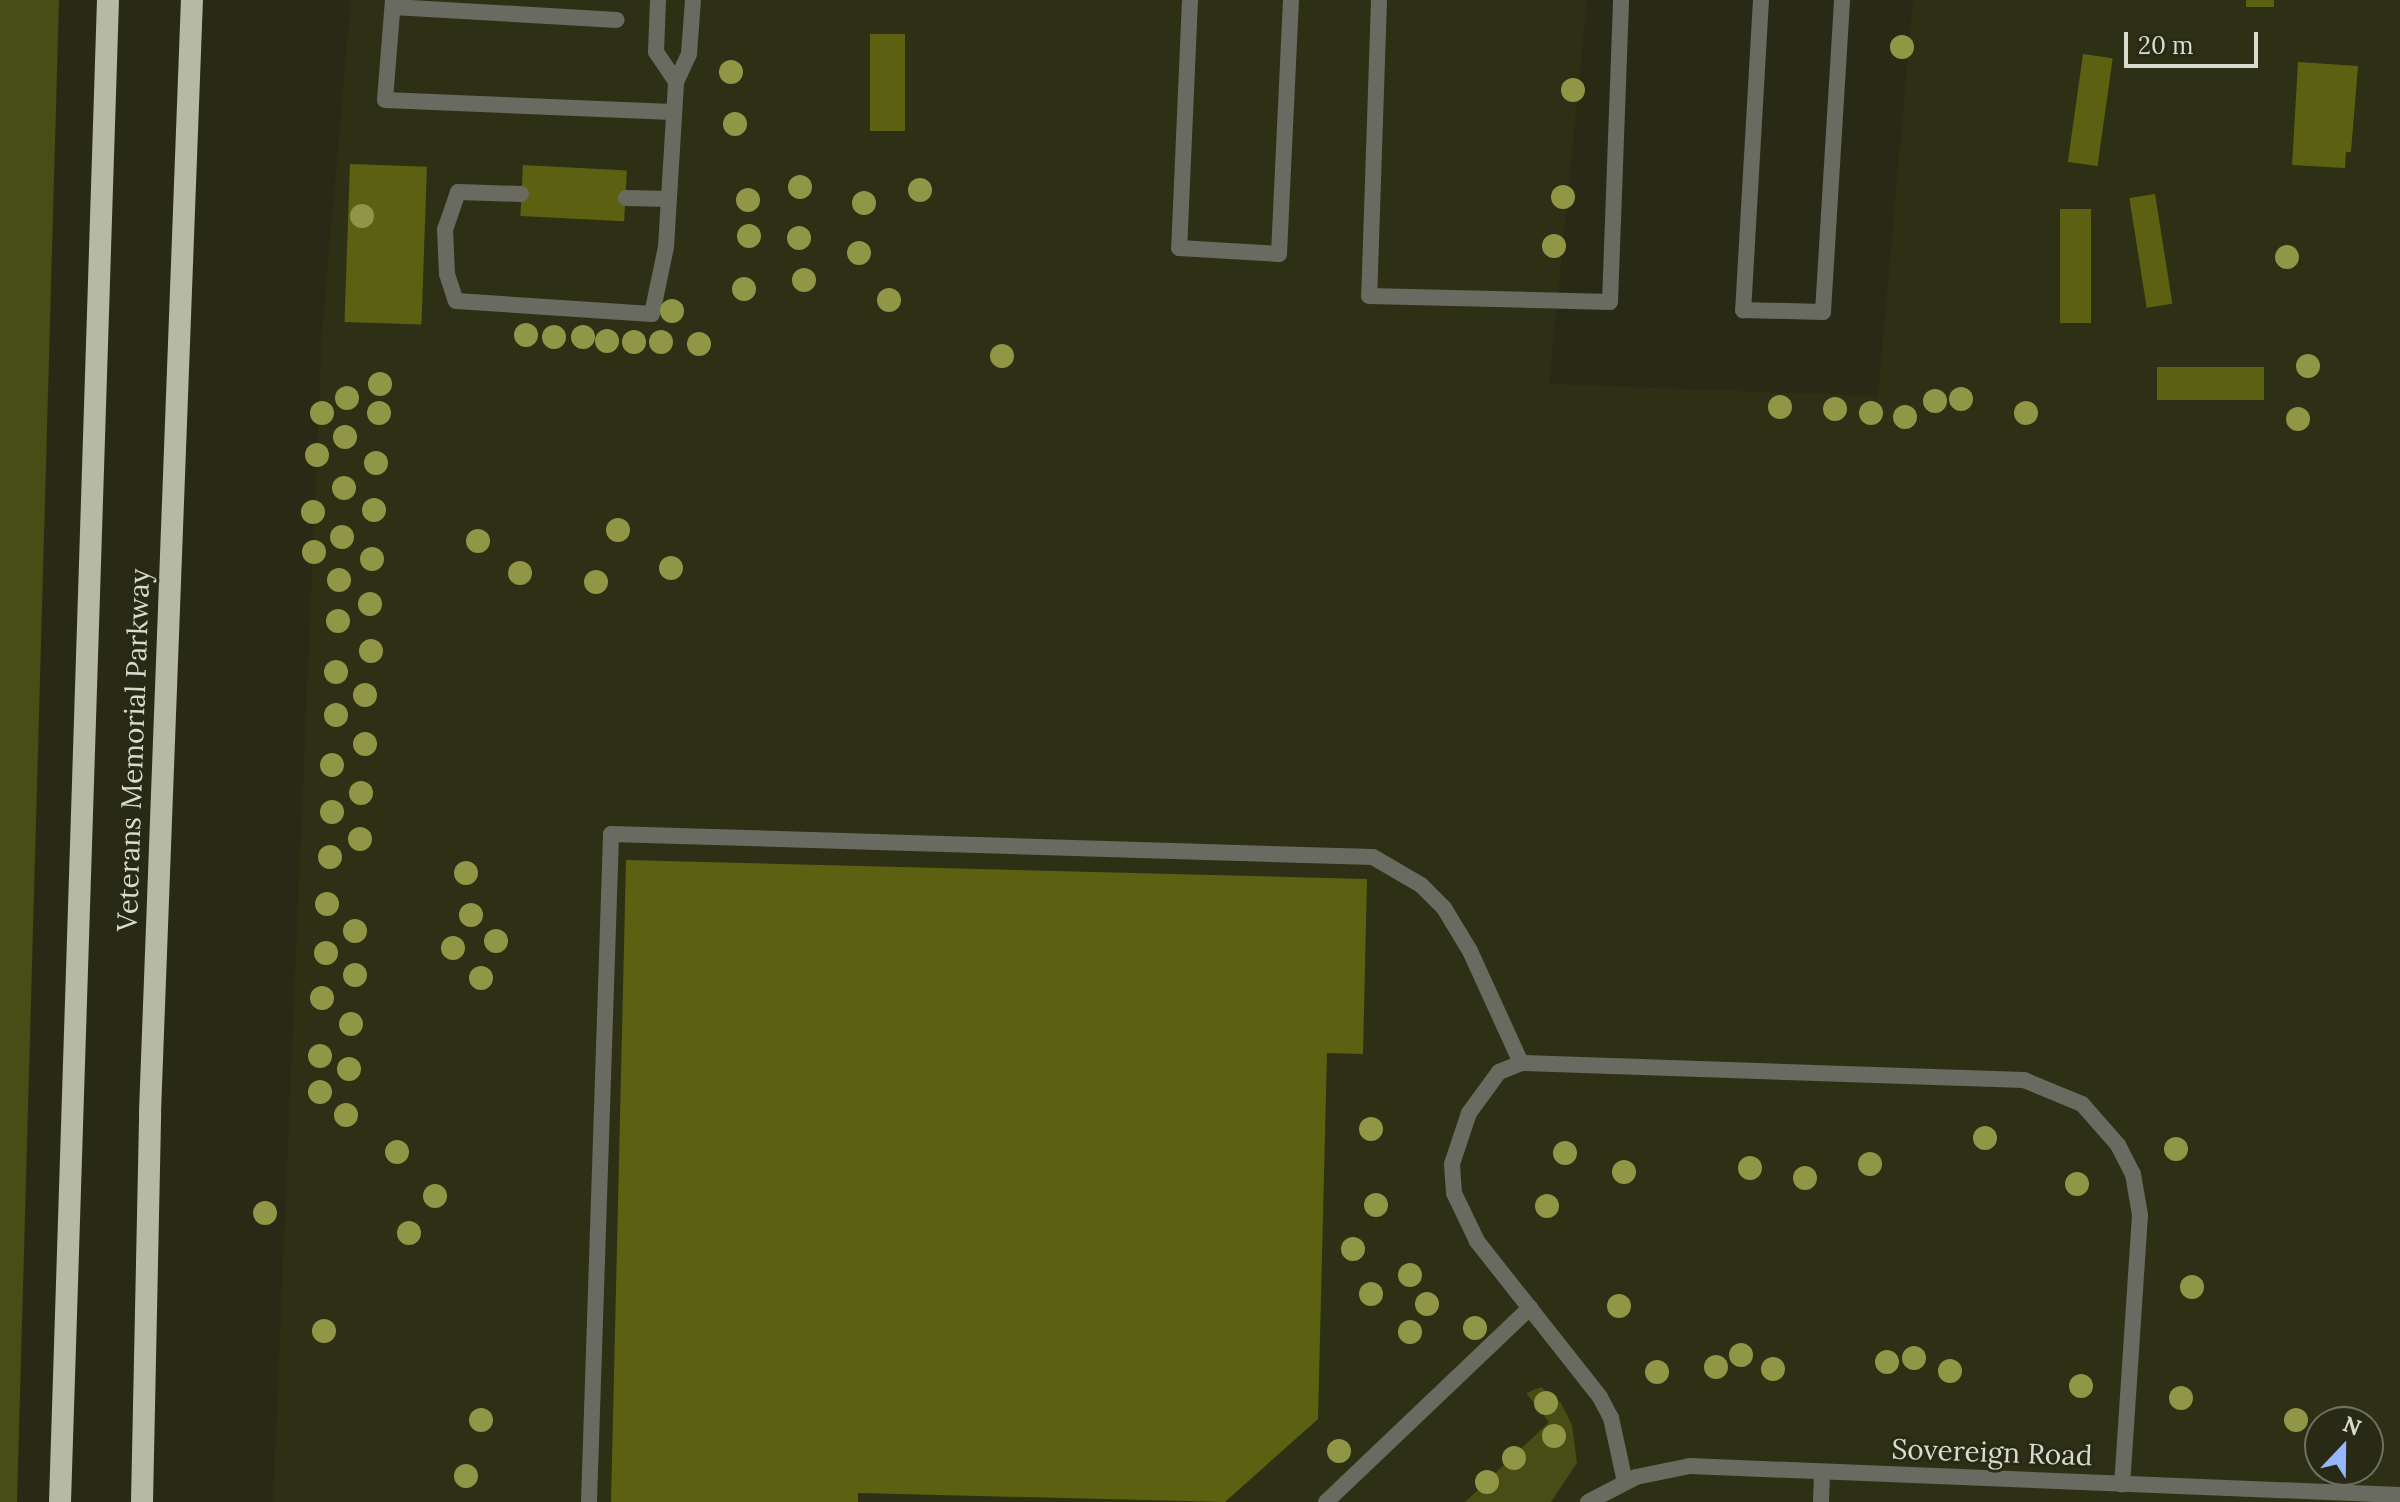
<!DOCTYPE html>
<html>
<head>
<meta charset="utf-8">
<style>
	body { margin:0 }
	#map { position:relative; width:2400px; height:1502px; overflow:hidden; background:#282a16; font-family:Lora,serif }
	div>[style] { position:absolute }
	.built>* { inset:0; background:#2d3014 }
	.green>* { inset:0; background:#484c15 }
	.building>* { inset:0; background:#5b6110; transform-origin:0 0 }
	.service>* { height:16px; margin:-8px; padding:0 8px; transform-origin:8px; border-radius:8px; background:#696a60 }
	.minor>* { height:16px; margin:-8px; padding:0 8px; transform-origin:8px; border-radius:8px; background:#696a60 }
	.trunk>* { height:22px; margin:-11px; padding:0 11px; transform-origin:11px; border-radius:11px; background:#b7baa3 }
	.trees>* { width:24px; height:24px; margin:-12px; border-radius:50%; background:#8f9646 }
	span { translate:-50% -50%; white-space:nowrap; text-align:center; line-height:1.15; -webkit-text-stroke:6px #282a16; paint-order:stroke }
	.street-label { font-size:28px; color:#d9dbce }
	.north { position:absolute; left:2304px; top:1406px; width:80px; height:80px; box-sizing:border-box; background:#282a16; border:2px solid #6f7160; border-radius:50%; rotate:22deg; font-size:22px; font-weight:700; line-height:32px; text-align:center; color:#d9dbce }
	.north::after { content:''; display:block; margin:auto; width:28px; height:36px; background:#94b7fd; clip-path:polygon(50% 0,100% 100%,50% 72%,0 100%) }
	.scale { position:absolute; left:2124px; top:32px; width:134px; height:36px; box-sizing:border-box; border:4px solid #d9dbce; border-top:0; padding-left:10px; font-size:24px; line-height:28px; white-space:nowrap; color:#d9dbce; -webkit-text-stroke:6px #282a16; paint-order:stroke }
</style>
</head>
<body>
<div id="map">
	<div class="built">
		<div style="clip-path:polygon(evenodd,351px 0,1587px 0,1549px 384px,1878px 396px,1913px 0,2400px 0,2400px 1502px,273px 1502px,322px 331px,351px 0,2320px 1422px,2368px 1422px,2368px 1470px,2320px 1470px,2320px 1422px)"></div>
	</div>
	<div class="green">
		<div style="clip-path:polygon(0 0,59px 0,17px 1502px,0 1502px)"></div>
		<div style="clip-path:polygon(1541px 1387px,1561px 1403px,1572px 1425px,1577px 1463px,1551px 1502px,1465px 1502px,1549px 1422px,1526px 1393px)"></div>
	</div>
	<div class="building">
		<div style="left:2246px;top:0;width:28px;height:7px"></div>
		<div style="left:870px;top:34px;width:35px;height:97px"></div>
		<div style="left:2083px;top:54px;width:30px;height:109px;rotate:8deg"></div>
		<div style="clip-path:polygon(2298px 62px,2358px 66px,2351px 152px,2346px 152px,2345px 168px,2292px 165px)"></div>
		<div style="left:350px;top:164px;width:77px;height:158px;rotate:2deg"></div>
		<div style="left:523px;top:165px;width:104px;height:51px;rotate:3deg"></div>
		<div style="left:2155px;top:194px;width:111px;height:26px;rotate:81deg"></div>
		<div style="left:2060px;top:209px;width:31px;height:114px"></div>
		<div style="left:2264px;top:367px;width:33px;height:107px;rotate:90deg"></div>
		<div style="clip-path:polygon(626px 860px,1367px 879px,1363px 1054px,1327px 1053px,1318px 1419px,1225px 1502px,858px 1493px,858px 1502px,611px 1502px)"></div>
	</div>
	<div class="service">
		<div style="left:393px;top:0;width:100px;rotate:94.6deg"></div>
		<div style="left:385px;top:100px;width:288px;rotate:2.4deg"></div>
		<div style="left:658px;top:0;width:52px;rotate:92.2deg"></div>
		<div style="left:656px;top:52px;width:36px;rotate:56deg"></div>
		<div style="left:1190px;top:0;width:248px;rotate:92.5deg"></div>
		<div style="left:1179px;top:248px;width:100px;rotate:3.4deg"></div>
		<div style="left:1279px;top:254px;width:254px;rotate:-87.3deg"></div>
		<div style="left:1379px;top:0;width:296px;rotate:91.9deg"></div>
		<div style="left:1369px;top:296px;width:241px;rotate:1.4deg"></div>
		<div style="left:1610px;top:302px;width:302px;rotate:-87.9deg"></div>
		<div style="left:1761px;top:0;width:311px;rotate:93.3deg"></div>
		<div style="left:1743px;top:310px;width:80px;rotate:1.4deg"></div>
		<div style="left:1823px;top:312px;width:313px;rotate:-86.5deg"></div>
		<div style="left:393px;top:7px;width:224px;rotate:3.3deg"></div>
		<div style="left:521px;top:194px;width:63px;rotate:-178.2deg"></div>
		<div style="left:458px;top:192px;width:39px;rotate:109deg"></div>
		<div style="left:445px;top:229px;width:45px;rotate:87.5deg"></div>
		<div style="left:447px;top:274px;width:28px;rotate:72deg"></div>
		<div style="left:456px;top:301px;width:196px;rotate:3.8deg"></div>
		<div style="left:652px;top:314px;width:68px;rotate:-78.2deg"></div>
		<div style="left:666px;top:247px;width:165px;rotate:-86.5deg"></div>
		<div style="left:676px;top:82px;width:31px;rotate:-65deg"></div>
		<div style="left:689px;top:54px;width:54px;rotate:-85.8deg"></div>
		<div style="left:626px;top:198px;width:43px;rotate:1.3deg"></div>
		<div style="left:1625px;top:1482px;width:66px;rotate:-102.3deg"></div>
		<div style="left:1611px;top:1418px;width:24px;rotate:-118deg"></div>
		<div style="left:1600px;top:1397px;width:199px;rotate:-128.3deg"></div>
		<div style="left:1477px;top:1241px;width:53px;rotate:-115.6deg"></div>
		<div style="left:1454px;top:1193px;width:29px;rotate:-94deg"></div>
		<div style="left:1452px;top:1164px;width:54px;rotate:-71.6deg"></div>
		<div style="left:1469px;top:1113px;width:51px;rotate:-53.8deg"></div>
		<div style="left:1499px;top:1072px;width:24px;rotate:-22deg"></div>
		<div style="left:1521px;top:1063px;width:503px;rotate:1.94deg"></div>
		<div style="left:2024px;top:1080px;width:63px;rotate:22.5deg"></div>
		<div style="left:2082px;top:1104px;width:55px;rotate:48.7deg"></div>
		<div style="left:2118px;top:1145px;width:33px;rotate:63deg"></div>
		<div style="left:2133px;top:1174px;width:42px;rotate:80.3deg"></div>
		<div style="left:2140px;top:1215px;width:270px;rotate:93.8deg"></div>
		<div style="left:589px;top:1502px;width:668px;rotate:-88.11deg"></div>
		<div style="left:611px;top:834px;width:762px;rotate:1.73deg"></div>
		<div style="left:1373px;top:857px;width:56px;rotate:30.3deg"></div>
		<div style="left:1421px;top:885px;width:33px;rotate:45deg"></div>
		<div style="left:1444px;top:908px;width:50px;rotate:58.8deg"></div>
		<div style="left:1470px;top:951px;width:123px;rotate:65.5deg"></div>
		<div style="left:1326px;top:1502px;width:282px;rotate:-43.6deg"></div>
		<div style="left:1821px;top:1502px;width:30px;rotate:-88deg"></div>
	</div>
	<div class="minor">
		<div style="left:1588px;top:1502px;width:54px;rotate:-27.5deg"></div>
		<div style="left:1636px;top:1477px;width:55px;rotate:-11.5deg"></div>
		<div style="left:1690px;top:1466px;width:711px;rotate:2.34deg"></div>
	</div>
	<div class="trunk">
		<div style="left:60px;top:1502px;width:1503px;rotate:-88.17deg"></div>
		<div style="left:142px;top:1502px;width:390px;rotate:-88.8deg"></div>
		<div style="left:150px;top:1112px;width:1113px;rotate:-87.84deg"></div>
	</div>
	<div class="trees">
		<div style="left:1902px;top:47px"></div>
		<div style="left:731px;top:72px"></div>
		<div style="left:1573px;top:90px"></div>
		<div style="left:735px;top:124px"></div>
		<div style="left:800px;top:187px"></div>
		<div style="left:920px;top:190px"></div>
		<div style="left:1563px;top:197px"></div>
		<div style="left:748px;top:200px"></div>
		<div style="left:864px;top:203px"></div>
		<div style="left:362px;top:216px"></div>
		<div style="left:749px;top:236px"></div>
		<div style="left:799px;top:238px"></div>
		<div style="left:1554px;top:246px"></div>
		<div style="left:859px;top:253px"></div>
		<div style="left:2287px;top:257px"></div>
		<div style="left:804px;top:280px"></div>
		<div style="left:744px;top:289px"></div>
		<div style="left:889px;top:300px"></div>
		<div style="left:672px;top:311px"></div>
		<div style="left:526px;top:335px"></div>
		<div style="left:554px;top:337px"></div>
		<div style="left:583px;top:337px"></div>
		<div style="left:607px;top:341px"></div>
		<div style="left:634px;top:342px"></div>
		<div style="left:661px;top:342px"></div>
		<div style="left:699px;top:344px"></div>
		<div style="left:1002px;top:356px"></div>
		<div style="left:2308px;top:366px"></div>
		<div style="left:380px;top:384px"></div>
		<div style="left:347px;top:398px"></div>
		<div style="left:1961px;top:399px"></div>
		<div style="left:1935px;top:401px"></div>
		<div style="left:1780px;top:407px"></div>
		<div style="left:1835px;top:409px"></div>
		<div style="left:322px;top:413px"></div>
		<div style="left:379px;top:413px"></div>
		<div style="left:1871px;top:413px"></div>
		<div style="left:2026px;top:413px"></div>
		<div style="left:1905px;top:417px"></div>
		<div style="left:2298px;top:419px"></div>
		<div style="left:345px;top:437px"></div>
		<div style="left:317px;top:455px"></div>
		<div style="left:376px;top:463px"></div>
		<div style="left:344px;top:488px"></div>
		<div style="left:374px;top:510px"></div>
		<div style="left:313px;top:512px"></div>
		<div style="left:618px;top:530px"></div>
		<div style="left:342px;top:537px"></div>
		<div style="left:478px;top:541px"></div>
		<div style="left:314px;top:552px"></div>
		<div style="left:372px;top:559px"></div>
		<div style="left:671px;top:568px"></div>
		<div style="left:520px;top:573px"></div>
		<div style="left:339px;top:580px"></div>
		<div style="left:596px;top:582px"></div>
		<div style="left:370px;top:604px"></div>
		<div style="left:338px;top:621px"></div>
		<div style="left:371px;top:651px"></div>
		<div style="left:336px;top:672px"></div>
		<div style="left:365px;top:695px"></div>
		<div style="left:336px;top:715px"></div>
		<div style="left:365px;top:744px"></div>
		<div style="left:332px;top:765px"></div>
		<div style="left:361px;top:793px"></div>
		<div style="left:332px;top:812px"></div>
		<div style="left:360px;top:839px"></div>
		<div style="left:330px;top:857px"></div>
		<div style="left:466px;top:873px"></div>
		<div style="left:327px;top:904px"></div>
		<div style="left:471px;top:915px"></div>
		<div style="left:355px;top:931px"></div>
		<div style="left:496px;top:941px"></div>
		<div style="left:453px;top:948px"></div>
		<div style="left:326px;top:953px"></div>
		<div style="left:355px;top:975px"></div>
		<div style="left:481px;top:978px"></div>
		<div style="left:322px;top:998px"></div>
		<div style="left:351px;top:1024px"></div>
		<div style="left:320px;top:1056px"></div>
		<div style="left:349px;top:1069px"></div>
		<div style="left:320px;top:1092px"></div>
		<div style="left:346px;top:1115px"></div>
		<div style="left:1371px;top:1129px"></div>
		<div style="left:1985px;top:1138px"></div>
		<div style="left:2176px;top:1149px"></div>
		<div style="left:397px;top:1152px"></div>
		<div style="left:1565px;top:1153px"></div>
		<div style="left:1870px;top:1164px"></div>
		<div style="left:1750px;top:1168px"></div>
		<div style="left:1624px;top:1172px"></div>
		<div style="left:1805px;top:1178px"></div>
		<div style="left:2077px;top:1184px"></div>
		<div style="left:435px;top:1196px"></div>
		<div style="left:1376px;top:1205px"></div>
		<div style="left:1547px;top:1206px"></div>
		<div style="left:265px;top:1213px"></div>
		<div style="left:409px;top:1233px"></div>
		<div style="left:1353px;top:1249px"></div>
		<div style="left:1410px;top:1275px"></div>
		<div style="left:2192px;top:1287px"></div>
		<div style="left:1371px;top:1294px"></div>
		<div style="left:1427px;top:1304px"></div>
		<div style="left:1619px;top:1306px"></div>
		<div style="left:1475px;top:1328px"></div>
		<div style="left:324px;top:1331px"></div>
		<div style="left:1410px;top:1332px"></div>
		<div style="left:1741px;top:1355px"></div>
		<div style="left:1914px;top:1358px"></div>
		<div style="left:1887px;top:1362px"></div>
		<div style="left:1716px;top:1367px"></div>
		<div style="left:1773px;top:1369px"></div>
		<div style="left:1950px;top:1371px"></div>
		<div style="left:1657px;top:1372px"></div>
		<div style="left:2081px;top:1386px"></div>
		<div style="left:2181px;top:1398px"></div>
		<div style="left:1546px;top:1403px"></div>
		<div style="left:481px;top:1420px"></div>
		<div style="left:2296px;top:1420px"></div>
		<div style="left:1554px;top:1436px"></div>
		<div style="left:1339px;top:1451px"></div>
		<div style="left:1514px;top:1458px"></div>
		<div style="left:466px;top:1476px"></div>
		<div style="left:1487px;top:1482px"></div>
	</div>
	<div class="street-label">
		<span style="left:133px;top:750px;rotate:-88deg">Veterans Memorial Parkway</span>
		<span style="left:1992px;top:1452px;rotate:2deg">Sovereign Road</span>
	</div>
	<div class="north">N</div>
	<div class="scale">20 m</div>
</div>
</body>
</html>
